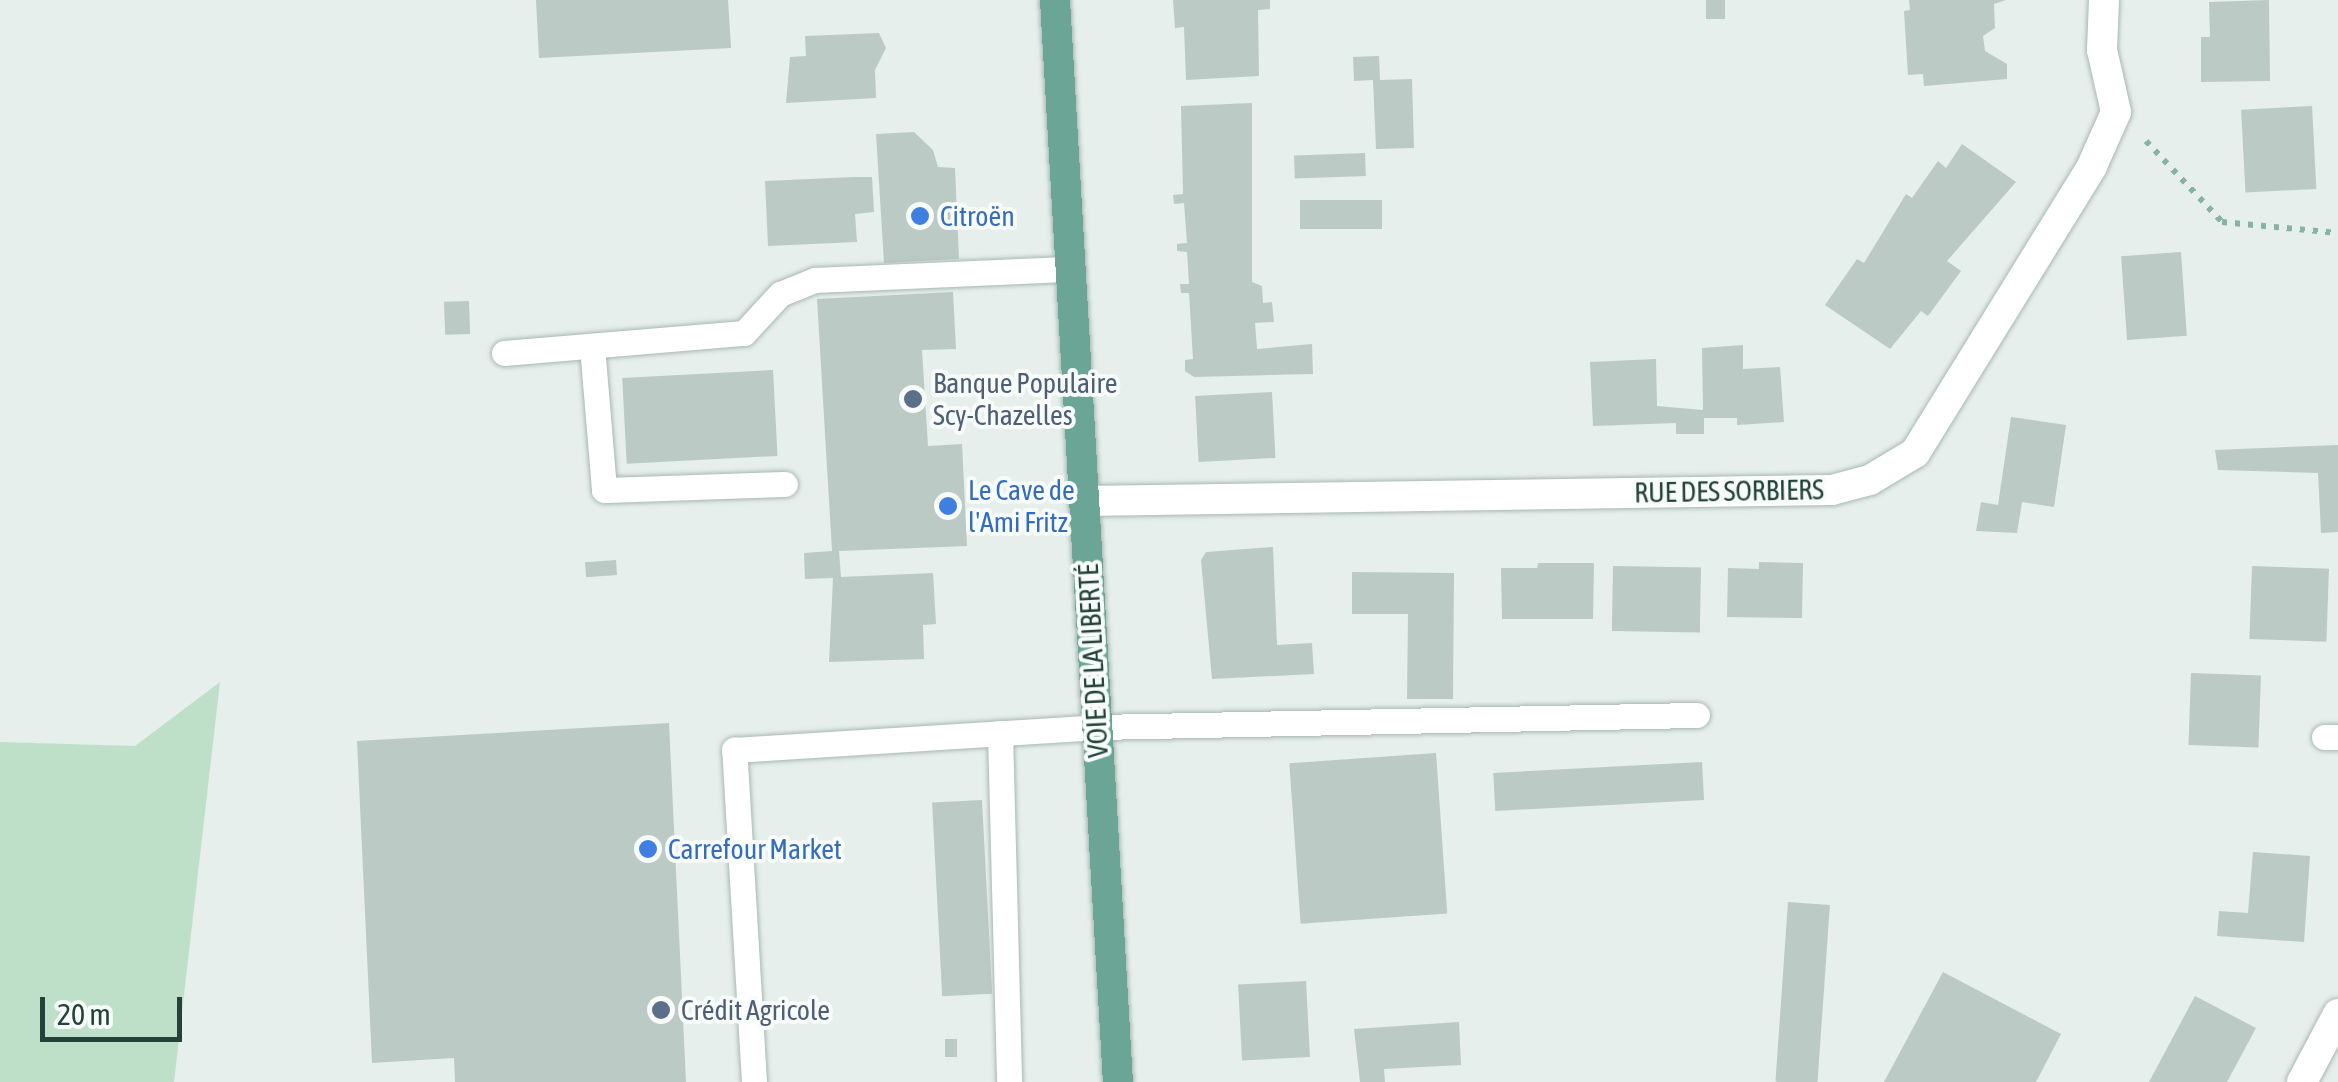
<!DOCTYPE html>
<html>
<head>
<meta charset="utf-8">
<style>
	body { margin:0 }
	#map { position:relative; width:2338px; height:1082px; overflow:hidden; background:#e6efeb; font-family:"Asap Condensed",sans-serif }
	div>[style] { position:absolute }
	.green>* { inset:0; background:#bfe0c8 }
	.building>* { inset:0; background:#bbcac4; transform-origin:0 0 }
	.path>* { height:6px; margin-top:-3px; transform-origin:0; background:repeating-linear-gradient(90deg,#86b3a5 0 5px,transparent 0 13px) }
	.roads { filter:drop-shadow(0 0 2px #a8b8b2) drop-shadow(0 0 2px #a8b8b2) }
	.service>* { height:25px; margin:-12.5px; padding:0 12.5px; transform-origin:12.5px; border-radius:12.5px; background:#fff }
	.minor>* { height:30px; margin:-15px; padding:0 15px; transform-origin:15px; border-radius:15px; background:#fff }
	.primary>* { height:30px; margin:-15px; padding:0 15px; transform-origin:15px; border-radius:15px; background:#6aa596 }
	.dots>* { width:28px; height:28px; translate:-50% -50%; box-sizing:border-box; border:5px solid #f7fbf9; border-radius:50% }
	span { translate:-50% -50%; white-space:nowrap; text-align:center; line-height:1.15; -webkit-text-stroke:8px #f7fbf9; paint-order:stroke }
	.shop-label { font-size:28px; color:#366cbe }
	.left { translate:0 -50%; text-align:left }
	.service-label { font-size:28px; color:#4e5e75 }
	.street-label { font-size:28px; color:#24423a }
	.scale { position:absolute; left:40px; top:997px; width:142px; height:45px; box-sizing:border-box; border:5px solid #24423a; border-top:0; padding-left:12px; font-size:30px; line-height:35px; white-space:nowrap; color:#24423a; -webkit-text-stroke:8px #f7fbf9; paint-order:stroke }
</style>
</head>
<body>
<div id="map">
	<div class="green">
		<div style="clip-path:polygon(220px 682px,174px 1082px,0 1082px,0 742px,135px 746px)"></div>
	</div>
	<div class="building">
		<div style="clip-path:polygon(536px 0,728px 0,731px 48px,539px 58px)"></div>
		<div style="clip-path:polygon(1173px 0,1270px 0,1270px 9px,1258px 10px,1259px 76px,1186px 80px,1184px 27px,1175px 28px)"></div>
		<div style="left:1706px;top:0;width:19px;height:19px"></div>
		<div style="clip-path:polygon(1909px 0,2006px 0,1994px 4px,1995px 28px,1983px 36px,1985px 51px,2007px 64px,2007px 79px,1924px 86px,1923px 74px,1908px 75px,1904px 11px,1910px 10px)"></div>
		<div style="clip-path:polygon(2269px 0,2270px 81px,2201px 82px,2201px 37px,2210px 37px,2209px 2px)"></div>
		<div style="clip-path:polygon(879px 33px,886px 48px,875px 70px,876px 98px,786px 103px,790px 57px,806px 56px,805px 36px)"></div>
		<div style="clip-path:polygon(1379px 56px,1380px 80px,1412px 79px,1414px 148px,1376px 149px,1373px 80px,1354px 81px,1353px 57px)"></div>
		<div style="clip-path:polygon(1252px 103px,1252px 282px,1262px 286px,1263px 303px,1272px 302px,1274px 322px,1255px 323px,1257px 349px,1312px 344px,1313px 374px,1194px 377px,1185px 371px,1185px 360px,1193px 359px,1189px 293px,1181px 293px,1180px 284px,1189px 284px,1187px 252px,1177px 251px,1177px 244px,1187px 243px,1184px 203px,1174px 204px,1173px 195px,1183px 194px,1181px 106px)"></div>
		<div style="left:2312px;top:106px;width:83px;height:71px;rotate:87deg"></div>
		<div style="clip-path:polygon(914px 132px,933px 150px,938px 167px,955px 168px,959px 259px,884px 263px,876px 134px)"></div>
		<div style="clip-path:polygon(1962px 144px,2016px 182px,1947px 261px,1961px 271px,1928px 316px,1921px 311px,1890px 349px,1825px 305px,1857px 259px,1864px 263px,1906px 194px,1912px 198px,1938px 161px,1946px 168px)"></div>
		<div style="left:1365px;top:153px;width:23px;height:71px;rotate:88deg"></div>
		<div style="clip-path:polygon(853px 177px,872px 177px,874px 212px,855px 214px,857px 242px,768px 246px,765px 181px)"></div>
		<div style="left:1382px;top:200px;width:29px;height:82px;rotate:90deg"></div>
		<div style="left:2181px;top:252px;width:84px;height:60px;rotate:86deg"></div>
		<div style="clip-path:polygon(953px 292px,956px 349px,922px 350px,928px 446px,962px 444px,967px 546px,839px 551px,841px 577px,933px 573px,936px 624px,923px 625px,924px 659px,829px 662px,833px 578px,805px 579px,804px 553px,832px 551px,817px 299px)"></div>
		<div style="left:469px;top:301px;width:33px;height:25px;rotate:88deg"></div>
		<div style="clip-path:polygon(1743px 345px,1743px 369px,1780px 367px,1784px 422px,1737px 425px,1737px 418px,1704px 418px,1704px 434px,1676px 434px,1676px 423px,1593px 426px,1590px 362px,1656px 359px,1657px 406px,1703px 410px,1702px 348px)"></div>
		<div style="left:773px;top:370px;width:86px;height:151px;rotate:87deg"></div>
		<div style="left:1272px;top:392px;width:66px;height:77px;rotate:87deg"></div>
		<div style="clip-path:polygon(2011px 417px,2066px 425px,2054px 507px,2022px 502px,2017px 533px,1976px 531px,1981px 502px,1998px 505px)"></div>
		<div style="clip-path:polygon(2338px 445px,2338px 532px,2321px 533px,2318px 473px,2218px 470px,2215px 450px)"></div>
		<div style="clip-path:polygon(1273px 547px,1277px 645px,1312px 643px,1314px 674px,1212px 679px,1201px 560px,1206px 552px)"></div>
		<div style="left:616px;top:560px;width:15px;height:31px;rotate:86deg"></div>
		<div style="clip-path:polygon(1759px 562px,1803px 563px,1802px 618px,1727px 617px,1728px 568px,1759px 569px)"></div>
		<div style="clip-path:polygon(1538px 563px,1594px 563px,1593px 619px,1502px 619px,1501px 568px,1537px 568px)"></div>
		<div style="left:1613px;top:566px;width:88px;height:65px;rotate:1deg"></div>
		<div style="left:2252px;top:566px;width:77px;height:73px;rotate:2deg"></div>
		<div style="clip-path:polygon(1352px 572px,1454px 573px,1453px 699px,1407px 699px,1408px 614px,1352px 614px)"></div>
		<div style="left:2191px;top:673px;width:70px;height:72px;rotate:2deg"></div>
		<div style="clip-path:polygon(669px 723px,686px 1082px,455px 1082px,454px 1058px,372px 1063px,357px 741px)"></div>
		<div style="left:1436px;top:753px;width:161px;height:147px;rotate:86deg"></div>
		<div style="left:1702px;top:762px;width:38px;height:209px;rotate:87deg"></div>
		<div style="left:982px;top:800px;width:194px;height:50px;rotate:87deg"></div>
		<div style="clip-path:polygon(2253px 852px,2310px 856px,2304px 942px,2217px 936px,2219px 911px,2248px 913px)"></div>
		<div style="left:1788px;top:902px;width:42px;height:180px;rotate:4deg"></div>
		<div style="clip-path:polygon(1943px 972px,2061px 1034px,2036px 1082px,1884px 1082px)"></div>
		<div style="left:1306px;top:981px;width:76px;height:68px;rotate:87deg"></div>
		<div style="clip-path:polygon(2195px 996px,2256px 1028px,2227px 1082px,2149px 1082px)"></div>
		<div style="clip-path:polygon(1459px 1022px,1461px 1065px,1384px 1069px,1385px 1082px,1360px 1082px,1354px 1029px)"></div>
		<div style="left:945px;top:1039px;width:12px;height:18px"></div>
	</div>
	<div class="path">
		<div style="left:2146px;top:141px;width:111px;rotate:46.8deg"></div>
		<div style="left:2222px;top:222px;width:117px;rotate:5.4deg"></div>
	</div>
	<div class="roads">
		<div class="service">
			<div style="left:592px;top:346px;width:144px;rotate:85.2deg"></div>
			<div style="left:604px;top:490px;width:181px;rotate:-1.9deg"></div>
			<div style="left:504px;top:353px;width:241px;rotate:-4.8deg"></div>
			<div style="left:744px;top:333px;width:53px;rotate:-47.3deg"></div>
			<div style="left:780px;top:294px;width:38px;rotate:-22deg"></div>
			<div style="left:815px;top:280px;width:255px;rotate:-2.5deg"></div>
			<div style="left:1000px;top:733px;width:349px;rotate:88.5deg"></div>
			<div style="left:2324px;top:737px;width:14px"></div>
			<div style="left:754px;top:1082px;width:333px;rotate:-93.4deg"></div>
			<div style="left:734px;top:750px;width:364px;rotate:-3.6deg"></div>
			<div style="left:1097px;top:727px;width:600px;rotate:-1.15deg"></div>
		</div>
		<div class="minor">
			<div style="left:1084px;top:501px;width:748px;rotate:-0.84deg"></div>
			<div style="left:1832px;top:490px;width:39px;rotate:-15deg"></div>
			<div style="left:1870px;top:480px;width:52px;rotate:-31deg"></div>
			<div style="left:1915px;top:453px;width:337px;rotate:-58.3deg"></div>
			<div style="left:2092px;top:166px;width:59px;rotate:-66deg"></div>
			<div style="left:2116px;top:112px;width:64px;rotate:-102.7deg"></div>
			<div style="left:2102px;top:50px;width:50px;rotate:-87.7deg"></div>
			<div style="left:2302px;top:1082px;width:77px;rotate:-62.1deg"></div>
		</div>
		<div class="primary">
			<div style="left:1055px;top:0;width:1084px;rotate:86.67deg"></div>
		</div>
	</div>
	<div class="dots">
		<div style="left:920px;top:216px;background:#3f7fe0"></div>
		<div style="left:913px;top:399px;background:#5c6f8a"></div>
		<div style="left:948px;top:506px;background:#3f7fe0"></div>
		<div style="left:648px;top:849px;background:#3f7fe0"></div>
		<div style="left:661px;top:1010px;background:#5c6f8a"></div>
	</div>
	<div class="shop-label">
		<span class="left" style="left:940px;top:216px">Citroën</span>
		<span class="left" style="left:968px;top:506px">Le Cave de<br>l'Ami Fritz</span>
		<span class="left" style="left:668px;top:849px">Carrefour Market</span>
	</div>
	<div class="service-label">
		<span class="left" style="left:933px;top:399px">Banque Populaire<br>Scy-Chazelles</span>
		<span class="left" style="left:681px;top:1010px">Crédit Agricole</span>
	</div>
	<div class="street-label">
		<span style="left:1729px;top:491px;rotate:-1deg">RUE DES SORBIERS</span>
		<span style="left:1093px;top:661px;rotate:-93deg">VOIE DE LA LIBERTÉ</span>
	</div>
	<div class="scale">20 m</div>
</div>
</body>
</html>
